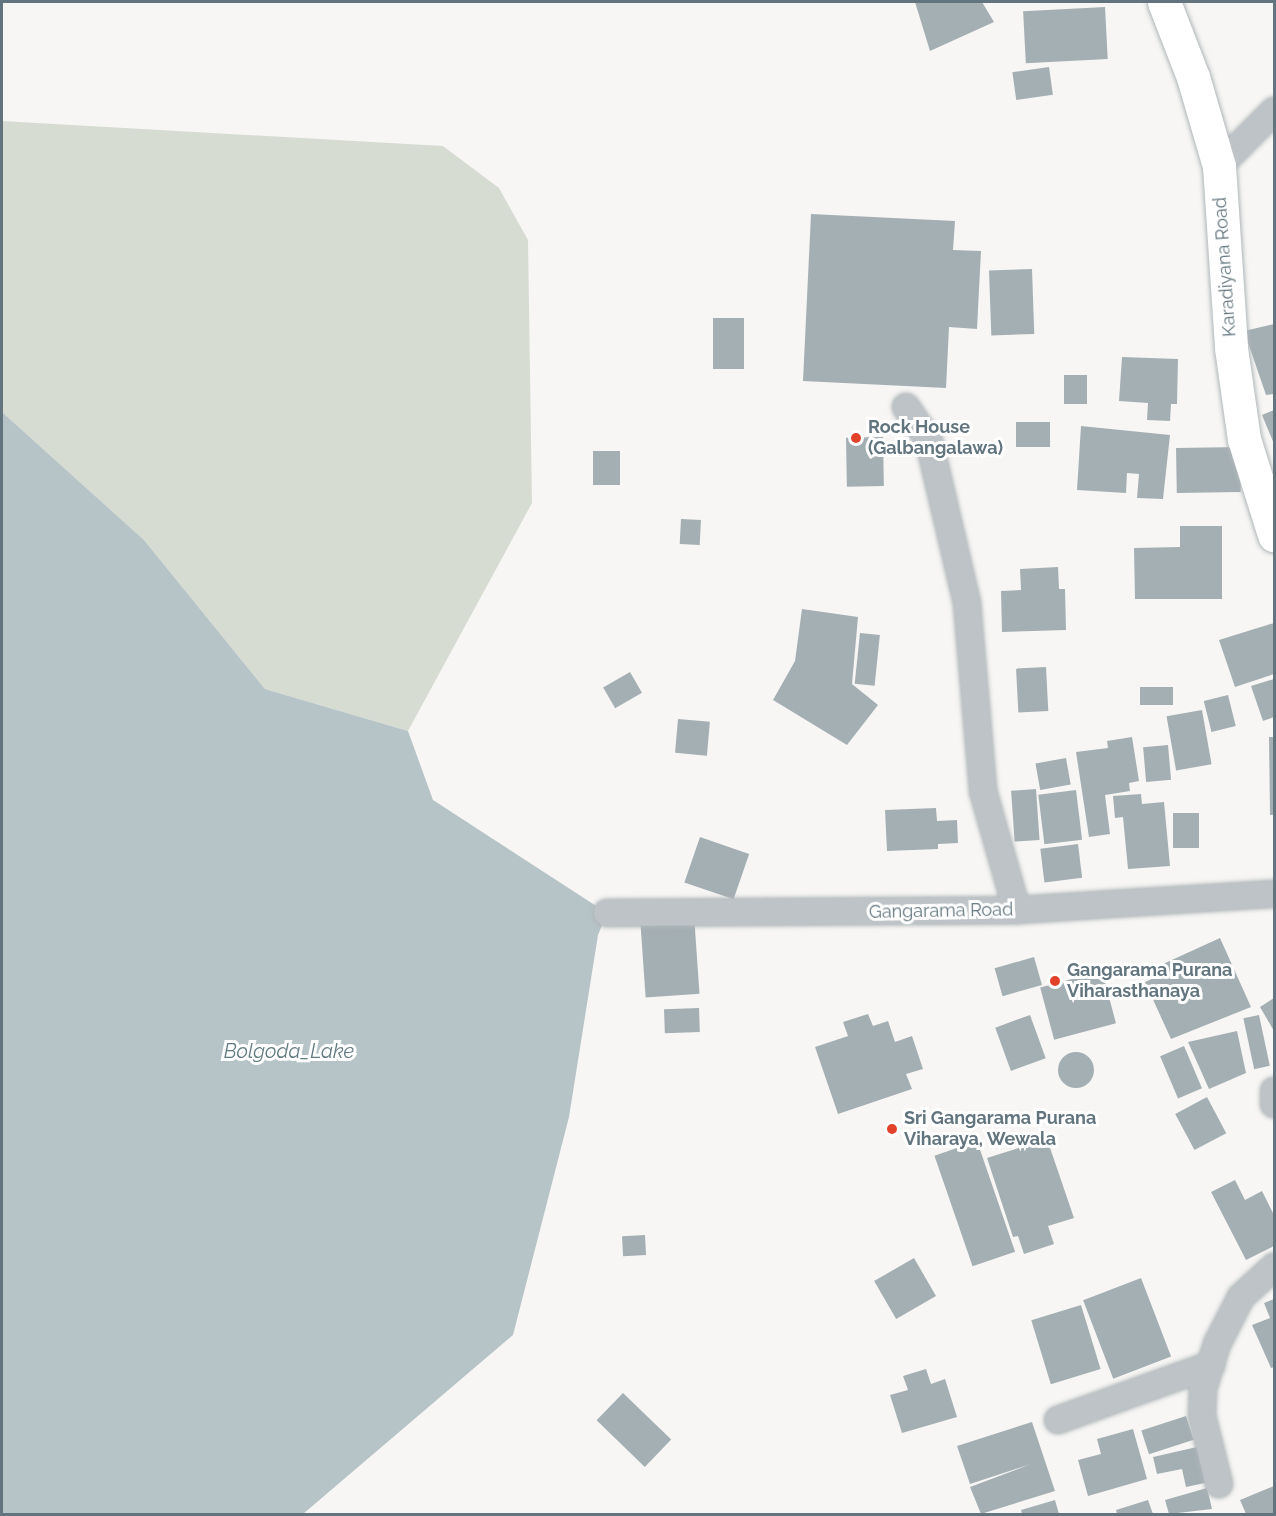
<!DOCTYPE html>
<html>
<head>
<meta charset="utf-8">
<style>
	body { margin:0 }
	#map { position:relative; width:1276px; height:1516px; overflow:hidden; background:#f7f6f4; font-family:Raleway,sans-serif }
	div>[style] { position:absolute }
	.green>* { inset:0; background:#d7dcd3 }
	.water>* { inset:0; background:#b7c4c7 }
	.building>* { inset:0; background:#a4afb3; transform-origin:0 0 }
	.round { border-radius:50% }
	.roads { filter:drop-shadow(0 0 2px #b0b7ba) drop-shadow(0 0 2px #b0b7ba) }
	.street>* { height:26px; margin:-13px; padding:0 13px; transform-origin:13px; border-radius:13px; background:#bdc3c6 }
	.secondary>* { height:33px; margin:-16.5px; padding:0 16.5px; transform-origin:16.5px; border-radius:16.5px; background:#fff }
	.dots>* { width:16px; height:16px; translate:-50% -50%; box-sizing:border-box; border:3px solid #fff; border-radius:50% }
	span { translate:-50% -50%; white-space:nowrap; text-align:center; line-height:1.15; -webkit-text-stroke:6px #fff; paint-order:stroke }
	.street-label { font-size:18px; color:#62757e }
	.poi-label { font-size:18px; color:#62757e; font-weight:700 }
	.left { translate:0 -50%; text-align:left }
	.water-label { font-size:20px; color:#627b80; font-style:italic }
	.frame { position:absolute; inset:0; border:3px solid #62757e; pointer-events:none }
</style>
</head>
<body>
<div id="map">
	<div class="green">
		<div style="clip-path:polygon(2px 121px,443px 146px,499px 188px,528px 240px,532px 503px,408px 731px,265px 689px,144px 540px,2px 412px)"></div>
	</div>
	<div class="water">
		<div style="clip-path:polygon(2px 412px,144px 540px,265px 689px,408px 731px,433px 800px,607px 913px,598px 935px,569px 1117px,513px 1335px,303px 1514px,2px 1514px)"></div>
	</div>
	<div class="building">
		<div style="clip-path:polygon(915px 2px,982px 2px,994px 22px,930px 51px)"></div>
		<div style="left:1105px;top:7px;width:52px;height:82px;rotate:87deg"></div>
		<div style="left:1049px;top:67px;width:28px;height:37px;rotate:82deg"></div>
		<div style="clip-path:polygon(811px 214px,955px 221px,953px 250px,981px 251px,977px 329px,949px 327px,946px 388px,803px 381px)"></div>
		<div style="left:1032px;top:269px;width:65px;height:43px;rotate:88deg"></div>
		<div style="left:713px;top:318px;width:31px;height:51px"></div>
		<div style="clip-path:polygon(1274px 324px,1274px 394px,1266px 395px,1244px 331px)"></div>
		<div style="clip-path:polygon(1122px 357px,1178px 359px,1177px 404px,1171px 404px,1170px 421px,1147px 420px,1148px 403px,1119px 401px)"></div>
		<div style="left:1064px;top:375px;width:23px;height:29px"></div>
		<div style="clip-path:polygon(1274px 410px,1274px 444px,1262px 415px)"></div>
		<div style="left:1050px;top:422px;width:25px;height:34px;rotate:90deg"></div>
		<div style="clip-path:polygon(1081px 426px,1170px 435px,1163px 499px,1137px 498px,1139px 474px,1127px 473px,1126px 493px,1077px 490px)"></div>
		<div style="left:883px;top:437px;width:49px;height:37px;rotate:89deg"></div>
		<div style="left:1240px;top:447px;width:45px;height:64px;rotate:89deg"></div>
		<div style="left:593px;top:451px;width:27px;height:34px"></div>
		<div style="left:681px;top:519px;width:20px;height:25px;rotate:3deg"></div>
		<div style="clip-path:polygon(1180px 526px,1222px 526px,1222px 599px,1135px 599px,1134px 548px,1180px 547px)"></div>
		<div style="clip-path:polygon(1058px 567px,1059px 589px,1065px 589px,1066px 630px,1002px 632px,1001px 591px,1021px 590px,1020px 569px)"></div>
		<div style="clip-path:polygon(802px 609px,858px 617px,852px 684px,878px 705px,847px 745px,773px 700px,795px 661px)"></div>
		<div style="clip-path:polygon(1274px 623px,1274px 674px,1235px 687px,1219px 640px)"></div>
		<div style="left:860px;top:633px;width:20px;height:51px;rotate:6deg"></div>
		<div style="left:1046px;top:667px;width:44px;height:30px;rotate:87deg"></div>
		<div style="left:630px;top:672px;width:24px;height:31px;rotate:60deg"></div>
		<div style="clip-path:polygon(1274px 679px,1274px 717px,1263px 721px,1251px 686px)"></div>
		<div style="left:1140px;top:687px;width:33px;height:18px"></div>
		<div style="left:1228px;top:695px;width:32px;height:25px;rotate:76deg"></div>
		<div style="left:1202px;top:710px;width:55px;height:36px;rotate:80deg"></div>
		<div style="left:678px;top:719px;width:32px;height:34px;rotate:5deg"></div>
		<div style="clip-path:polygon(1132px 737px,1139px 781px,1129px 783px,1130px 791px,1105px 795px,1110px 834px,1089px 837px,1076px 752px,1108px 748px,1107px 741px)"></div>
		<div style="clip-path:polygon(1269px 737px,1274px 737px,1274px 815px,1270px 815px)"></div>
		<div style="left:1168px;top:745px;width:35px;height:25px;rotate:85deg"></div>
		<div style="left:1066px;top:758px;width:27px;height:31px;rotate:80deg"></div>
		<div style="left:1036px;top:789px;width:51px;height:25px;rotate:86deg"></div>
		<div style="left:1076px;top:790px;width:50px;height:38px;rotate:83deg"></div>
		<div style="clip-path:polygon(1141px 794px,1142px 804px,1164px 802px,1170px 866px,1128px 869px,1123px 817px,1115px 818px,1113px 796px)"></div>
		<div style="clip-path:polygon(936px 808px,937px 821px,957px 820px,958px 843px,938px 844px,938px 849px,887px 851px,885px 810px)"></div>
		<div style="left:1173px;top:813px;width:26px;height:35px"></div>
		<div style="left:700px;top:837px;width:52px;height:48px;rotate:19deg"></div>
		<div style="left:1078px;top:844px;width:34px;height:38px;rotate:83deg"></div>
		<div style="left:694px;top:915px;width:79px;height:54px;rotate:86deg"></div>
		<div style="clip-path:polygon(1220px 938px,1251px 1007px,1171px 1039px,1145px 982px,1167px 972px,1163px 964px)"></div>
		<div style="left:1034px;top:957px;width:29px;height:41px;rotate:74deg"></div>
		<div style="left:1102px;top:971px;width:54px;height:64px;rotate:75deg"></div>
		<div style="clip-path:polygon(1274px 998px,1274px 1031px,1260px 1007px)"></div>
		<div style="left:699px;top:1008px;width:24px;height:35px;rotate:88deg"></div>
		<div style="clip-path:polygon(868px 1014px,873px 1026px,888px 1021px,895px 1042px,912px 1036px,923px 1069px,906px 1074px,912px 1089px,838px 1114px,815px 1047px,848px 1036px,843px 1022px)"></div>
		<div style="left:1030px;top:1015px;width:46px;height:37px;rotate:70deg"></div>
		<div style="left:1259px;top:1015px;width:52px;height:16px;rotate:78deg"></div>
		<div style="clip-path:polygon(1237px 1031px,1246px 1073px,1209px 1089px,1188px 1042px)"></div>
		<div style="left:1184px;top:1046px;width:46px;height:26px;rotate:67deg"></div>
		<div class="round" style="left:1058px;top:1052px;width:36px;height:36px"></div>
		<div style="left:1207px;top:1097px;width:41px;height:36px;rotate:62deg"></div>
		<div style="clip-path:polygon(1047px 1139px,1074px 1218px,1048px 1226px,1054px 1244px,1024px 1254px,1018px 1236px,1013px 1237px,987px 1158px)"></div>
		<div style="left:977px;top:1141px;width:117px;height:45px;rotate:71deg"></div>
		<div style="clip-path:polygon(1235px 1180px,1245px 1200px,1262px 1191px,1274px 1215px,1274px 1246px,1246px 1260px,1211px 1192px)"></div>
		<div style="left:645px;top:1235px;width:20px;height:23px;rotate:87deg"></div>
		<div style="left:914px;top:1258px;width:44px;height:46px;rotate:60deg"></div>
		<div style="left:1141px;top:1278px;width:84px;height:62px;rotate:69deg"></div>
		<div style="clip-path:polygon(1274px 1299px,1274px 1367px,1271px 1368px,1252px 1325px,1270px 1318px,1264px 1303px)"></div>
		<div style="left:1081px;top:1305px;width:67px;height:52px;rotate:73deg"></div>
		<div style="clip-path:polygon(926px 1369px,931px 1384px,945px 1379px,957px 1417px,902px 1433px,890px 1395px,908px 1390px,903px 1376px)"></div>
		<div style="left:623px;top:1393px;width:67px;height:38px;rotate:44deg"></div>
		<div style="left:1186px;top:1416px;width:25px;height:47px;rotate:72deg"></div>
		<div style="clip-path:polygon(1032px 1422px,1055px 1491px,981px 1514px,970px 1487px,1031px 1464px,970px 1484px,957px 1446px)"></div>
		<div style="clip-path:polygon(1133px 1429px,1147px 1479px,1088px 1496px,1078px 1460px,1101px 1454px,1097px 1439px)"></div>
		<div style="clip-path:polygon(1197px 1447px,1205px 1483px,1186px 1487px,1182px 1469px,1157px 1474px,1153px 1457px)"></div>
		<div style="clip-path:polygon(1274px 1486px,1274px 1514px,1246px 1514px,1240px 1500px)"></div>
		<div style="clip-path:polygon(1207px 1488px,1212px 1509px,1169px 1514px,1165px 1500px)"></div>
		<div style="clip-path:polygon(1055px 1500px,1059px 1514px,1022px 1514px,1021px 1510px)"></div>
		<div style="clip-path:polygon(1148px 1500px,1153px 1514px,1117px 1514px,1116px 1510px)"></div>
	</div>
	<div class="roads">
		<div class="street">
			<div style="left:1219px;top:166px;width:78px;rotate:-45deg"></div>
			<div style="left:906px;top:407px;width:41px;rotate:55.9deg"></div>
			<div style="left:929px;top:441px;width:166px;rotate:76.8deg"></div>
			<div style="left:967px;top:603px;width:189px;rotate:85.1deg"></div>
			<div style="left:983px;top:791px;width:124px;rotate:74.1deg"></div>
			<div style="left:607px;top:913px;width:410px;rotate:-0.4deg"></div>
			<div style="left:1017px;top:910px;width:257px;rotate:-3.6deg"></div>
			<div style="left:1274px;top:1091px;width:13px;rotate:90deg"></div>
			<div style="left:1058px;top:1420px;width:163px;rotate:-19.8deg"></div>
			<div style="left:1219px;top:1484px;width:70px;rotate:-104deg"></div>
			<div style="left:1202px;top:1416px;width:27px;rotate:-88deg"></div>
			<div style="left:1203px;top:1389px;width:47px;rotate:-72.7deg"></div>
			<div style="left:1217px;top:1344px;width:53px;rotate:-62.9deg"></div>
			<div style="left:1241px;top:1297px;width:45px;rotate:-42.3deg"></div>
		</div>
		<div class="secondary">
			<div style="left:1164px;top:2px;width:80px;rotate:68.9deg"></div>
			<div style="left:1193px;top:77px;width:93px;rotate:73.7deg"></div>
			<div style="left:1219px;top:166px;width:182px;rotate:86.2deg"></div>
			<div style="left:1231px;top:348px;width:92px;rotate:81.9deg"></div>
			<div style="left:1244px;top:439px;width:101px;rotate:72.6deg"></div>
		</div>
	</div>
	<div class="dots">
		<div style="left:856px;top:438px;background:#e14229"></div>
		<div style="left:1055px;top:981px;background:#e14229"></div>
		<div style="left:892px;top:1129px;background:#e14229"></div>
	</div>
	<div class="street-label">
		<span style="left:1225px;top:267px;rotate:-94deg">Karadiyana Road</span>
		<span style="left:941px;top:911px;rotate:-1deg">Gangarama Road</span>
	</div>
	<div class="poi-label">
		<span class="left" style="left:868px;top:438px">Rock House<br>(Galbangalawa)</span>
		<span class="left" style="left:1067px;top:981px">Gangarama Purana<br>Viharasthanaya</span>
		<span class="left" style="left:904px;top:1129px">Sri Gangarama Purana<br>Viharaya, Wewala</span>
	</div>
	<div class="water-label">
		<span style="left:289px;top:1051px">Bolgoda_Lake</span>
	</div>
	<div class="frame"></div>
</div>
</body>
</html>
